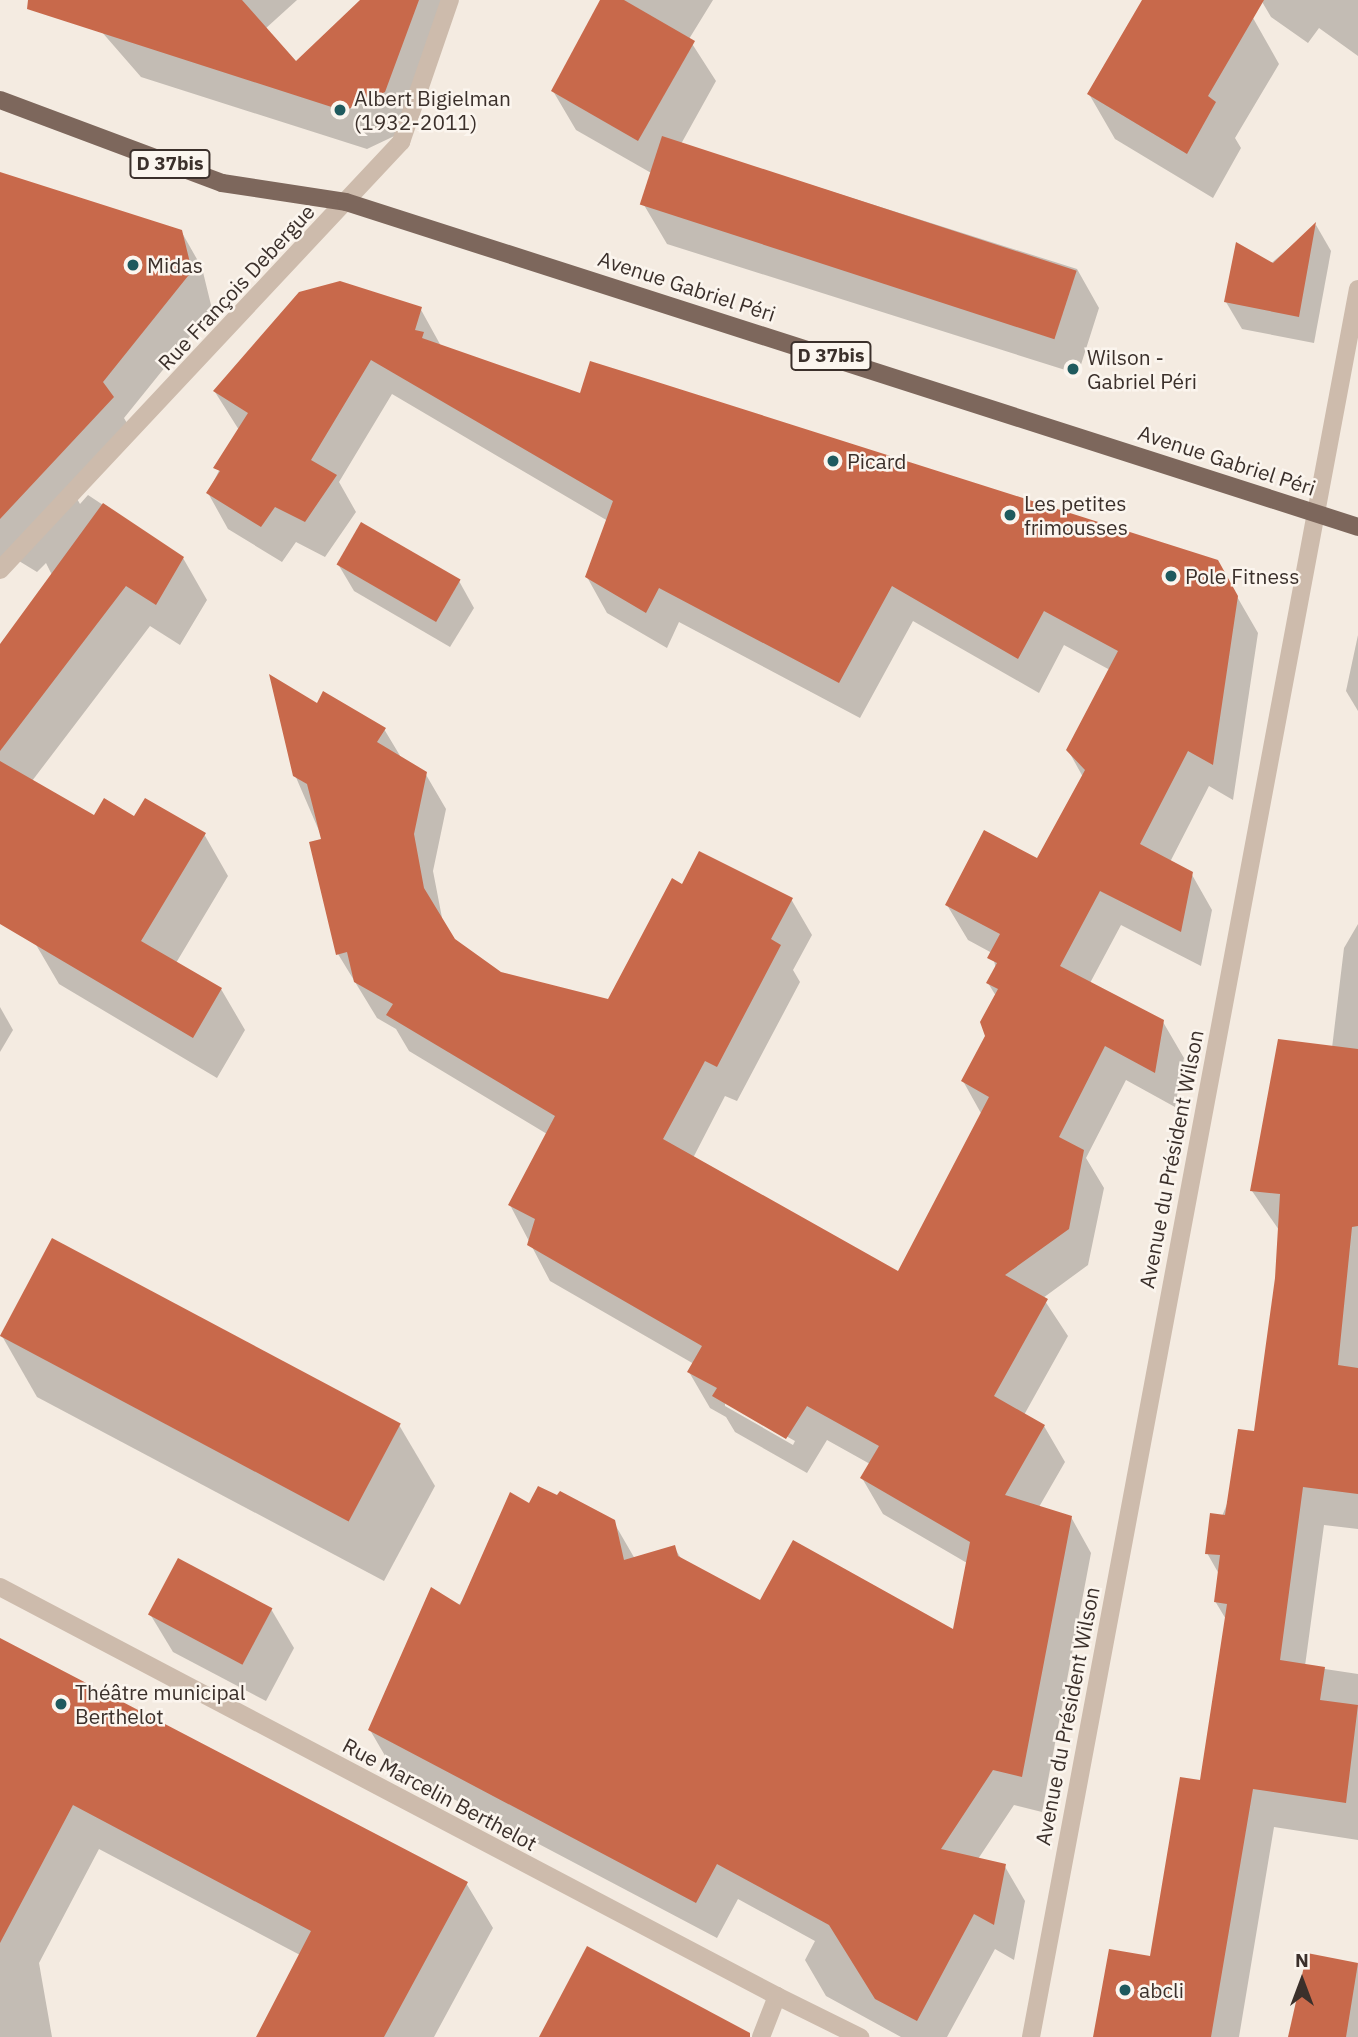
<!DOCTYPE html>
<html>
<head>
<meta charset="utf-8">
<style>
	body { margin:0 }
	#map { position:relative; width:1358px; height:2037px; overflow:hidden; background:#f4ebe1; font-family:"IBM Plex Sans",sans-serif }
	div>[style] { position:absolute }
	.shadow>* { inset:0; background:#0003 }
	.building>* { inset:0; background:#c8694b; transform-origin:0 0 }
	.pedestrian>* { height:18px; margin:-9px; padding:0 9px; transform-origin:9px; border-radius:9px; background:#cdbbac }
	.minor>* { height:18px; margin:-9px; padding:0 9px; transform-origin:9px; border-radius:9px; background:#cdbbac }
	.tertiary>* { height:18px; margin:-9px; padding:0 9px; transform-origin:9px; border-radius:9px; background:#cdbbac }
	.primary>* { height:18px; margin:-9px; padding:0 9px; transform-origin:9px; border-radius:9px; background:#7d675c }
	.dots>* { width:19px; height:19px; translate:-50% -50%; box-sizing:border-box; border:4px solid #fbf5ee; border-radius:50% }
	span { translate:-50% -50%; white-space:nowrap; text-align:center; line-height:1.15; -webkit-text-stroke:5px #fbf5ee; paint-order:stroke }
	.shield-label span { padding:2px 5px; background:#fbf5ee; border:2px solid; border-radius:5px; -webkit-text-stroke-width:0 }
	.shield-label { font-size:19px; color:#3b302b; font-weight:700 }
	.poi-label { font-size:21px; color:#3b302b }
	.left { translate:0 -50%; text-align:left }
	.street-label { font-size:21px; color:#3b302b }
	.north { position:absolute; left:1267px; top:1946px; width:70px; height:70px; -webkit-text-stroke:5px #fbf5ee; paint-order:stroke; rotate:0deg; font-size:19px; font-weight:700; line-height:28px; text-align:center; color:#3b302b }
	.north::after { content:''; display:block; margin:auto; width:24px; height:32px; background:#3b302b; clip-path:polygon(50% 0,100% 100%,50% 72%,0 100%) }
</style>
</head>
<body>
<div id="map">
	<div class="shadow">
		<div style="clip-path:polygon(74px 0,297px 0,265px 29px,296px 63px,363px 0,456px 0,407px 130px,367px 149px,141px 77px)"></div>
		<div style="clip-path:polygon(604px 0,713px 0,689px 39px,716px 81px,681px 144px,1077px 269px,1099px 308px,1078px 374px,667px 244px,644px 205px,653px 174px,576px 130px,553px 91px)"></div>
		<div style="clip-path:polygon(1144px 0,1227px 0,1253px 18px,1279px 64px,1235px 138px,1241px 148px,1213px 198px,1115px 139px,1089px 94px)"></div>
		<div style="clip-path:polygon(1261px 0,1358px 0,1358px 56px,1319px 28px,1308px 43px,1271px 17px)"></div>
		<div style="clip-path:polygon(0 174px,181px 231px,202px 268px,212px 309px,124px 418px,134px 435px,76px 497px,80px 504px,88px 495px,183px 558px,207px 600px,180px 645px,150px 626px,32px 781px,94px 817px,134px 818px,204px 834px,228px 876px,176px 963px,221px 989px,245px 1030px,217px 1078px,59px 984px,35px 943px,0 921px,0 647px,52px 575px,46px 563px,37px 572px,19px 561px,0 574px)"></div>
		<div style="clip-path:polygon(1316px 225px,1331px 251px,1314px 343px,1242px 329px,1226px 302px)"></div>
		<div style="clip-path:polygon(evenodd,420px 308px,441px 346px,581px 395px,1217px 562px,1258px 633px,1233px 800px,1209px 786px,1170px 862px,1191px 873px,1212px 910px,1201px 966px,1121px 925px,1090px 983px,1163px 1022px,1184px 1058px,1175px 1107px,1126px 1080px,1086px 1158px,1104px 1188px,1088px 1265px,1043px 1298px,1068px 1336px,1024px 1415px,1044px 1426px,1065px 1462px,1039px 1507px,1071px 1517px,1091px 1553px,1042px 1812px,1014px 1805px,978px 1859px,1004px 1865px,1025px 1901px,1014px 1960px,995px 1949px,947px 2037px,901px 2037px,826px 1996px,805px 1960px,815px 1941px,738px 1899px,717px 1938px,391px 1766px,370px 1730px,530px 1505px,613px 1521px,635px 1559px,674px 1547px,682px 1560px,761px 1602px,954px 1631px,967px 1563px,883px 1514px,862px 1478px,870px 1464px,827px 1440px,807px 1473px,735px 1432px,726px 1417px,710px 1408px,689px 1372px,694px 1364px,550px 1281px,510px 1205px,547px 1134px,409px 1051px,396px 1029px,377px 1018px,338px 954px,323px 840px,295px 775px,317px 706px,384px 729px,402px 759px,425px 773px,446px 809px,433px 871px,443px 923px,454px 941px,500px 974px,609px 1001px,683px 886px,791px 899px,812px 935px,793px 970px,800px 982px,737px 1101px,725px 1096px,693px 1158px,899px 1274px,982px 1115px,963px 1081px,986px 1036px,996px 996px,988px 983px,996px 969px,992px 953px,968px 940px,947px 905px,1038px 860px,1083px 777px,1068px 750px,1110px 670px,1064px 645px,1039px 693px,913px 621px,860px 718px,679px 622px,667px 648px,607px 613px,587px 577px,608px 521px,392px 394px,339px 482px,356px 512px,325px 557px,296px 542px,282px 562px,228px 529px,208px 493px,239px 430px,215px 392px,420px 308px,725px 1402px,795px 1441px,793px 1445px,725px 1406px,725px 1402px)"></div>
		<div style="clip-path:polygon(338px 564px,459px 581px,474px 608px,450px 647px,354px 591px)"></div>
		<div style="clip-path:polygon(1358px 635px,1358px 711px,1346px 691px)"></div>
		<div style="clip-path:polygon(1358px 924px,1358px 1529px,1324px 1525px,1305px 1666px,1358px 1674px,1358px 1840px,1274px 1827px,1239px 2037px,1094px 2037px,1152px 1958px,1202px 1782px,1227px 1621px,1215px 1601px,1219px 1574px,1207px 1553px,1256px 1433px,1277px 1278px,1279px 1230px,1252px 1191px,1332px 1048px,1344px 948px)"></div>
		<div style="clip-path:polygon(0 1007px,13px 1030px,0 1052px)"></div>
		<div style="clip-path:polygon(2px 1336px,399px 1425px,435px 1486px,384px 1581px,37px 1397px)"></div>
		<div style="clip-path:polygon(271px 1609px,294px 1648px,266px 1701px,173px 1652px,150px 1614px)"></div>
		<div style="clip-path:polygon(0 1640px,466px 1883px,493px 1928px,434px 2037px,257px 2037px,300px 1955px,99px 1849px,39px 1963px,52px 2037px,0 2037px)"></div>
		<div style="clip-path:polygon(1308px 1955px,1358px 1964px,1358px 2037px,1289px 2037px)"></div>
	</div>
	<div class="building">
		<div style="clip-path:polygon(28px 0,242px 0,296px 61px,360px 0,419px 0,385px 92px,344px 111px,27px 9px)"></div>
		<div style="clip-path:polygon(600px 0,624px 0,695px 41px,638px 141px,551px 91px)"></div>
		<div style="clip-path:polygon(1142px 0,1264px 0,1208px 96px,1216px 102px,1187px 154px,1087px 94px)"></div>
		<div style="left:662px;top:136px;width:436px;height:72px;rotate:18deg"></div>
		<div style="clip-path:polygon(0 172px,182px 230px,192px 271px,103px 382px,114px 397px,0 519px)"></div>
		<div style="clip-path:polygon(1316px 222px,1299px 317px,1224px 302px,1236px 242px,1273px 263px)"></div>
		<div style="clip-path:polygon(340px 281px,422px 307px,415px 330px,424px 332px,422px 338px,580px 393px,590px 361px,651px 380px,1218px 560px,1238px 596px,1213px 765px,1188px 751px,1140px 844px,1193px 872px,1181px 932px,1100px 891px,1060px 966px,1164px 1020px,1155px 1073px,1105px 1046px,1059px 1137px,1084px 1150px,1069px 1229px,1005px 1275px,1048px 1299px,994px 1396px,1045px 1425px,1005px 1495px,1072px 1516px,1022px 1777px,993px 1770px,941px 1849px,1006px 1864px,994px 1925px,974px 1914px,917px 2021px,875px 1999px,829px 1925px,717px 1864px,696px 1903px,368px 1730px,431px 1587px,460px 1605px,510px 1492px,529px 1503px,538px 1486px,557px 1495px,560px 1491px,615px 1520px,624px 1560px,675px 1545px,678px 1556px,760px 1600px,793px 1540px,953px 1629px,970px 1542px,860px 1478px,879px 1446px,807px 1406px,786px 1439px,712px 1396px,717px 1388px,687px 1372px,702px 1346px,527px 1245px,535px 1219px,508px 1205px,555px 1116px,386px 1015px,393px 1004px,354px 982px,347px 952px,336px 955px,309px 842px,321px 839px,307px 784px,293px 776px,269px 674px,317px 703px,323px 691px,386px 728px,377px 742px,427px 772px,414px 834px,424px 888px,455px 939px,501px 972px,608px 999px,672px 878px,682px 884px,699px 851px,793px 898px,771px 939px,781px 945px,717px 1067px,705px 1061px,663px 1139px,898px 1271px,989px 1097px,961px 1081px,985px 1036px,980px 1022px,998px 989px,986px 983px,997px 963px,987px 958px,1000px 934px,945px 905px,984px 830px,1037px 858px,1085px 770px,1066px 750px,1118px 651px,1044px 611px,1018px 659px,892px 586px,839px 683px,659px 588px,646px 613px,585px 577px,613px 501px,371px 360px,311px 460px,337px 475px,305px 522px,275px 507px,261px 527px,206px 493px,220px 471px,213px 468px,248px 413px,213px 391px,299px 292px)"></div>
		<div style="clip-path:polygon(103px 503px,184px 557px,156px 605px,126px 586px,0 751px,0 644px)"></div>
		<div style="left:361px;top:522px;width:115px;height:49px;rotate:30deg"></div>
		<div style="clip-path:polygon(0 761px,94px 815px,104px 798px,134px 816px,145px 798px,206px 833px,141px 941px,222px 988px,193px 1038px,0 924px)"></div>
		<div style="clip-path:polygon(1278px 1039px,1358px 1049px,1358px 1226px,1352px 1227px,1338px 1365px,1358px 1368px,1358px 1494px,1303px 1487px,1280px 1660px,1325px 1667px,1320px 1700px,1358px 1705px,1346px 1803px,1253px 1789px,1211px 2037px,1093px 2037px,1109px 1949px,1150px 1956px,1180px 1777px,1200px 1780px,1227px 1604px,1214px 1602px,1220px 1555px,1205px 1554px,1210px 1513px,1225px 1515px,1238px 1429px,1254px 1431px,1275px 1278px,1280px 1194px,1250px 1191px)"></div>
		<div style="left:52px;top:1238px;width:395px;height:111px;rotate:28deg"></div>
		<div style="left:178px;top:1558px;width:107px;height:64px;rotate:28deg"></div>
		<div style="clip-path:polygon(0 1638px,468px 1882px,384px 2037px,256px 2037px,311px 1931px,73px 1805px,0 1943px)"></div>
		<div style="clip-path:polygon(587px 1946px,750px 2033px,750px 2037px,539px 2037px)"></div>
		<div style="clip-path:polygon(1307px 1953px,1358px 1963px,1346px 2037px,1288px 2037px)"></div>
	</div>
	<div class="pedestrian">
		<div style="left:0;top:1587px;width:878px;rotate:27.76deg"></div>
	</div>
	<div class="minor">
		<div style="left:1316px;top:513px;width:228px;rotate:-79.4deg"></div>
		<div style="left:0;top:570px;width:587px;rotate:-46.87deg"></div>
		<div style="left:401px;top:142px;width:150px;rotate:-71deg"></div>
		<div style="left:761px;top:2037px;width:44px;rotate:-68.7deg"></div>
		<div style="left:777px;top:1996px;width:93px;rotate:26.3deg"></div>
	</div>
	<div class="tertiary">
		<div style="left:1031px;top:2037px;width:1550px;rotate:-79.41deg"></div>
	</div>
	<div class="primary">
		<div style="left:0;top:100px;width:237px;rotate:20.5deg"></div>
		<div style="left:222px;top:183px;width:125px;rotate:8.7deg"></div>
		<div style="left:346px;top:202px;width:1063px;rotate:17.8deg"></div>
	</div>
	<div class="dots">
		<div style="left:340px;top:110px;background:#1f5a5e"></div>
		<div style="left:133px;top:265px;background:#1f5a5e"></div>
		<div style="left:1073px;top:369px;background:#1f5a5e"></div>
		<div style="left:833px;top:461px;background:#1f5a5e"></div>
		<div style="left:1010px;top:515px;background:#1f5a5e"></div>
		<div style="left:1171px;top:576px;background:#1f5a5e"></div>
		<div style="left:61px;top:1704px;background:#1f5a5e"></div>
		<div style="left:1125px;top:1990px;background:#1f5a5e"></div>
	</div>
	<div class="shield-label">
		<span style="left:170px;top:164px">D 37bis</span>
		<span style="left:831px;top:356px">D 37bis</span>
	</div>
	<div class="poi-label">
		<span class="left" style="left:354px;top:110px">Albert Bigielman<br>(1932-2011)</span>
		<span class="left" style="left:147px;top:265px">Midas</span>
		<span class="left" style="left:1087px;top:369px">Wilson -<br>Gabriel Péri</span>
		<span class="left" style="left:847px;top:461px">Picard</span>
		<span class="left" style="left:1024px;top:515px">Les petites<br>frimousses</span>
		<span class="left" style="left:1185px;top:576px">Pole Fitness</span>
		<span class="left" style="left:75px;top:1704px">Théâtre municipal<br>Berthelot</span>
		<span class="left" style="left:1139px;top:1990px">abcli</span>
	</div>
	<div class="street-label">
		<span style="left:687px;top:286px;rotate:18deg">Avenue Gabriel Péri</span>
		<span style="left:236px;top:287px;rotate:-47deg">Rue François Debergue</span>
		<span style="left:1227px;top:460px;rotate:18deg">Avenue Gabriel Péri</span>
		<span style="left:1171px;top:1159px;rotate:-79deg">Avenue du Président Wilson</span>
		<span style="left:1067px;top:1716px;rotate:-79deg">Avenue du Président Wilson</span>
		<span style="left:440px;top:1794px;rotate:28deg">Rue Marcelin Berthelot</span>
	</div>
	<div class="north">N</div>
</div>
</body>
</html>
